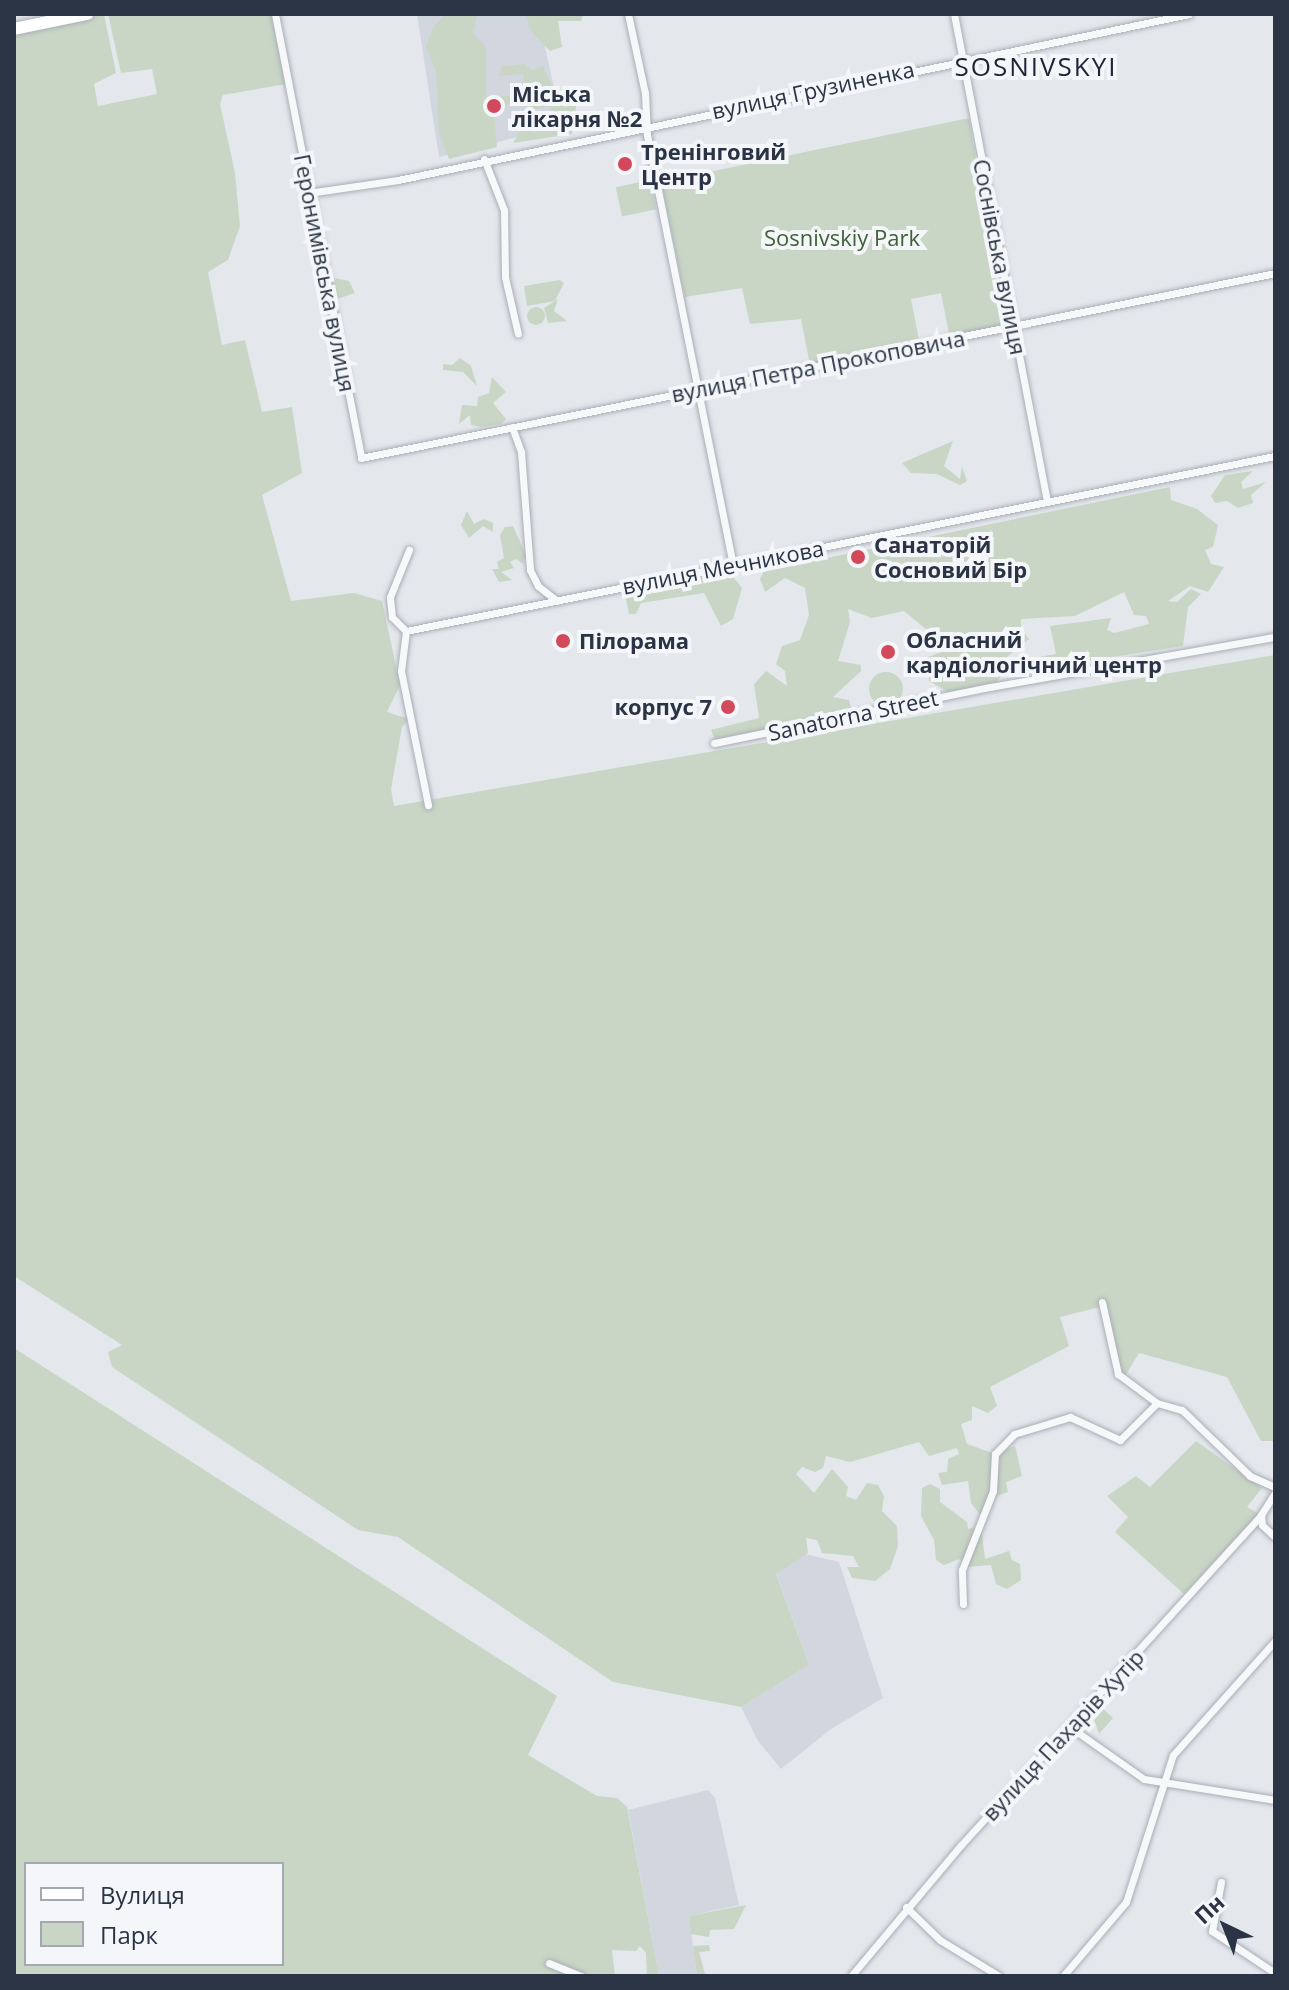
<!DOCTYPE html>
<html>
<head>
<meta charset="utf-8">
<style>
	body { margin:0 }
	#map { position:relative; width:1289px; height:1990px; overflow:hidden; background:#e4e7ec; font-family:"Open Sans",sans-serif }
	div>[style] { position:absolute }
	.built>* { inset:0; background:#d2d6de }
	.green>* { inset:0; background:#c9d6c5; transform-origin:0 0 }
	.round { border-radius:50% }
	.roads { filter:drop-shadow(0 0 2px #a9aeb7) drop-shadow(0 0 2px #a9aeb7) }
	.minor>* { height:7px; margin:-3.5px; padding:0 3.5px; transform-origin:3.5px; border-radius:3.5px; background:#f7f8fa }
	.primary>* { height:12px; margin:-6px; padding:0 6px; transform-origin:6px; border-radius:6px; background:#fff }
	.dots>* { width:22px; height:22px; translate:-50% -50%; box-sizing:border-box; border:4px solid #f4f6f9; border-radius:50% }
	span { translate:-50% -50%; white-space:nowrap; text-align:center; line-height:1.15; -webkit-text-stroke:8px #f4f6f9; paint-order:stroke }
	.street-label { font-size:22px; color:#2b3445 }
	.poi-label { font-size:22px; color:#2b3445; font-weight:700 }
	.left { translate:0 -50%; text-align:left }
	.right { translate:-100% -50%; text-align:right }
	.park-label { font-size:22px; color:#3f6138 }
	.quarter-label { font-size:26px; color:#1d2536; letter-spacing:2px }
	.frame { position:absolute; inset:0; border:16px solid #2b3445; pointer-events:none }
	.legend { position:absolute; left:24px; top:1862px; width:260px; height:104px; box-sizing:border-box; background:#f4f6f9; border:2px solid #a4a8b1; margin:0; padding:10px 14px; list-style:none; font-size:24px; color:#2b3445 }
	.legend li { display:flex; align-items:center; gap:16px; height:40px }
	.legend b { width:40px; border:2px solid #a4a8b1 }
	.north { position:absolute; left:1185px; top:1886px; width:80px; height:80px; -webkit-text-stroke:6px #f4f6f9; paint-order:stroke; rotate:317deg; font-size:22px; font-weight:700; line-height:32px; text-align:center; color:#2b3445 }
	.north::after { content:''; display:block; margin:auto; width:28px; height:36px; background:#2b3445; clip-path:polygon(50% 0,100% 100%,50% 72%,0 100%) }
</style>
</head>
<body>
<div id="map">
	<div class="built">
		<div style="clip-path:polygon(417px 14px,538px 14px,562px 126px,439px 157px)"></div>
		<div style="clip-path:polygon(801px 1553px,839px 1562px,883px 1698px,831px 1729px,781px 1769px,758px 1741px,741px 1707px,809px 1665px,776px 1573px)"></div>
		<div style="clip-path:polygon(708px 1790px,715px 1798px,739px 1905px,689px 1916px,697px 1976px,659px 1976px,628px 1810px)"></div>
	</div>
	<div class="green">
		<div style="clip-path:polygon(104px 14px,116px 73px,94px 84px,98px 106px,157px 94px,152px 69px,121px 73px,108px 14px,271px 14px,286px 84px,223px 95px,220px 104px,235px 173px,240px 226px,228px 260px,208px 272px,222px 345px,245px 340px,262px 412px,292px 407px,302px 473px,262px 495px,291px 601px,354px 593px,382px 601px,400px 685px,387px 712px,409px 719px,402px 727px,391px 789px,394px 806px,1275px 655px,1274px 1441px,1261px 1441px,1227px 1377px,1139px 1353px,1125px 1376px,1118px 1374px,1100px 1307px,1060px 1317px,1069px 1346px,990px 1387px,997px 1406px,988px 1413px,972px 1406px,972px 1420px,961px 1424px,967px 1444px,995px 1454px,1015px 1446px,1022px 1476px,1006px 1482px,1008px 1492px,993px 1497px,982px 1517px,971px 1503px,968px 1481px,942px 1485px,938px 1473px,947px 1472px,948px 1459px,959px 1454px,957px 1448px,929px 1456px,919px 1442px,850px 1462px,826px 1456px,823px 1468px,815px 1472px,802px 1467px,796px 1474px,814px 1493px,832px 1469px,848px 1487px,846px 1496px,856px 1500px,867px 1483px,878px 1485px,884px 1496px,882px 1511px,897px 1526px,898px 1546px,890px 1569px,875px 1581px,852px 1578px,847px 1567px,859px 1567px,853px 1556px,822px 1553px,817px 1540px,806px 1538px,808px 1553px,776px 1574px,809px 1665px,741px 1707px,613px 1682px,398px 1537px,358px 1530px,112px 1367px,108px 1352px,122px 1345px,14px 1276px,14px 36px)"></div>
		<div style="clip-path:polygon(477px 14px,473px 34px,486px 46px,486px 96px,523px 96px,494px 113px,497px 147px,449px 159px,439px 133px,436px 72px,426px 46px,433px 27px,444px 16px)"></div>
		<div style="clip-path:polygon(526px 14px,583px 14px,581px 21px,558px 21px,562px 47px,550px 51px,531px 31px)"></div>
		<div style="clip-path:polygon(524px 64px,532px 70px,543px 66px,561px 104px,577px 100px,572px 134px,513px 143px,522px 129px,554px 121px,550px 107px,532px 109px,527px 104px,523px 74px,499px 76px,501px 67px)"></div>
		<div style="clip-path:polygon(969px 118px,1003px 326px,950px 339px,941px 293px,911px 299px,920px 345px,810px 365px,801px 319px,750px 324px,742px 288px,685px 297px,661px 182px)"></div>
		<div style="left:650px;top:180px;width:30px;height:35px;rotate:78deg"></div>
		<div style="clip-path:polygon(329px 277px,349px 281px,355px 293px,334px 300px)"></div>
		<div style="clip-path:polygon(560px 280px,564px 283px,555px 301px,527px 306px,524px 286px)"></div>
		<div style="clip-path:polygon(558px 299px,554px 311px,567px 321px,548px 323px,544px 308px)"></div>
		<div class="round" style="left:527px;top:307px;width:18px;height:18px"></div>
		<div style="clip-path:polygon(460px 358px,471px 366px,477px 386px,463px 372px,443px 370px,443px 364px,452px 365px)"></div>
		<div style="clip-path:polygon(492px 377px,506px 392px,493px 403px,506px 419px,501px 424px,482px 427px,471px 425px,470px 415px,459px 424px,462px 405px,477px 406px,478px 397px,489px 393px)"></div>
		<div style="clip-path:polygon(953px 441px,944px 466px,960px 479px,962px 466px,967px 481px,960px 485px,937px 474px,911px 473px,902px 463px)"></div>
		<div style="clip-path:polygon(1253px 471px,1241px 482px,1243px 489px,1266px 482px,1251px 495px,1253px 503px,1238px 508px,1227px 501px,1215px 503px,1211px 496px,1225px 475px)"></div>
		<div style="clip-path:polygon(1170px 487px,1171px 500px,1197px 509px,1218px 525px,1213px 547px,1205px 550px,1211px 564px,1224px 567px,1208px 592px,1190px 586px,1168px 601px,1177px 602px,1191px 589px,1201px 594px,1188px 607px,1183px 646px,1016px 672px,1017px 661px,1056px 654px,1050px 626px,1111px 618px,1107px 630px,1114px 633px,1149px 624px,1146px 616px,1134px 615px,1124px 592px,1075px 616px,1021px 619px,1021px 629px,1029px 639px,1003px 660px,1007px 666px,997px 682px,948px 692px,929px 681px,928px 657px,942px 652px,932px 627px,927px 630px,904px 611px,872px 618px,848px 609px,850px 622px,838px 661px,861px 665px,861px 671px,833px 697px,849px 700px,852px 712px,715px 740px,711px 730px,759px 718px,754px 684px,766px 671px,787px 686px,785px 671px,776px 664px,782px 646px,800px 640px,809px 615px,805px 588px,785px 578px,765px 592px,760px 579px,764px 571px)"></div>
		<div style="clip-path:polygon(467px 511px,474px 524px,484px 519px,493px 523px,493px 532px,483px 526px,469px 538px,461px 525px)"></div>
		<div style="clip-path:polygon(513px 526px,526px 555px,523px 564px,516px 559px,510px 562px,514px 568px,501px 572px,512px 580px,499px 582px,492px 569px,499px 569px,497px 562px,504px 558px,500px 535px,505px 527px)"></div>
		<div style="clip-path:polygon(727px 569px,742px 588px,733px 619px,721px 626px,704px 593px,641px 603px,636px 614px,629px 614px,624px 589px)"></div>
		<div class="round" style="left:869px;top:672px;width:34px;height:34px"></div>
		<div style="clip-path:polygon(evenodd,14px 1348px,557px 1696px,528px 1755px,597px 1796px,617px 1798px,627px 1807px,659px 1976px,647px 1976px,646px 1953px,640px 1946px,636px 1951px,612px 1950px,615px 1976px,14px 1976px,14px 1348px,26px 1864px,282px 1864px,282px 1964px,26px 1964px,26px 1864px)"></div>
		<div style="clip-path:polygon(1196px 1441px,1262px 1488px,1247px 1507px,1259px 1514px,1184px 1594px,1115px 1532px,1128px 1517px,1107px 1496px,1136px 1476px,1150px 1487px)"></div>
		<div style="clip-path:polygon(930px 1484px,940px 1489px,940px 1502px,967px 1522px,968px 1529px,981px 1526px,985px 1559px,1009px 1551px,1012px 1560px,1020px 1564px,1021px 1580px,1007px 1589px,996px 1584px,991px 1565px,967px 1567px,959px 1559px,944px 1565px,936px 1560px,934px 1540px,921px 1516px,922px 1488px)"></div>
		<div style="clip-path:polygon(1097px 1703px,1113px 1718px,1099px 1734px,1094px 1719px)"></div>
		<div style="clip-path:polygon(746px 1905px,734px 1929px,710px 1930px,709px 1937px,691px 1934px,689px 1916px)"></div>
		<div style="clip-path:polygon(709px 1945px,710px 1951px,699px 1952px,705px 1974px,697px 1976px,693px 1946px)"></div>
	</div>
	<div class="roads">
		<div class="minor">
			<div style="left:275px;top:14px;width:452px;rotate:79deg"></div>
			<div style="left:361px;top:458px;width:933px;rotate:-11.44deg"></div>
			<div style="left:628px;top:14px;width:81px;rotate:77.9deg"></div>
			<div style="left:645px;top:93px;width:42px;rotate:87.3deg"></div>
			<div style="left:647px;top:135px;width:439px;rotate:78.7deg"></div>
			<div style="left:954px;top:14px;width:495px;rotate:79.2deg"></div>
			<div style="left:484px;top:159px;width:55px;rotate:68.6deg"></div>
			<div style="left:504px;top:210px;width:67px;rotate:89.1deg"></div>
			<div style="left:505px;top:277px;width:58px;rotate:77.2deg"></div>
			<div style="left:308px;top:193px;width:91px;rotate:-8.2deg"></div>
			<div style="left:398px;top:180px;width:808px;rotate:-11.85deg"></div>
			<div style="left:512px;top:427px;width:27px;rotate:70deg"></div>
			<div style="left:521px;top:452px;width:118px;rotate:85.6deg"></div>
			<div style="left:530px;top:570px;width:18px;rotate:63deg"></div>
			<div style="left:538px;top:586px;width:24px;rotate:38deg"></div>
			<div style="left:406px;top:631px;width:886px;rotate:-11.39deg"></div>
			<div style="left:406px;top:631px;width:40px;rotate:97.1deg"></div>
			<div style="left:401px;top:671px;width:137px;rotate:78.6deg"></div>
			<div style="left:406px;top:631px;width:20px;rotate:-135deg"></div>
			<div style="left:392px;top:617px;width:20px;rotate:-96deg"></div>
			<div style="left:390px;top:597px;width:51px;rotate:-68deg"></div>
			<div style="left:714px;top:743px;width:282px;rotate:-11.5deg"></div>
			<div style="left:990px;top:687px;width:289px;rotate:-10deg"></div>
			<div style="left:1102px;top:1302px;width:74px;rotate:77.5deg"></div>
			<div style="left:1118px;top:1374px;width:49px;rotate:36.6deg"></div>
			<div style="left:1261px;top:1515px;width:10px;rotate:84deg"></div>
			<div style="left:1262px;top:1525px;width:18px;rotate:43deg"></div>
			<div style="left:963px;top:1604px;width:34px;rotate:-92deg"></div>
			<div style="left:962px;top:1570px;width:85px;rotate:-68.6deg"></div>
			<div style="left:993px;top:1491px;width:37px;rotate:-87deg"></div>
			<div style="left:995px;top:1454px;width:28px;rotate:-46deg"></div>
			<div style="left:1014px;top:1434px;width:59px;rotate:-16.9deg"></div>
			<div style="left:1070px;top:1417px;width:55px;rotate:24.7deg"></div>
			<div style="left:1120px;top:1440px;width:52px;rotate:-45deg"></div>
			<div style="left:1157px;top:1403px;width:26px;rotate:16deg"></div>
			<div style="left:1182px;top:1410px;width:95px;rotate:44.1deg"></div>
			<div style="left:1250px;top:1476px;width:27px;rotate:24deg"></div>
			<div style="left:1070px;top:1727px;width:90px;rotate:35.1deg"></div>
			<div style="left:1144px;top:1779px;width:133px;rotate:9.1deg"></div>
			<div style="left:1221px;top:1882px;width:50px;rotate:100.4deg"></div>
			<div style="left:1212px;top:1931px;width:76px;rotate:33.7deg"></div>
			<div style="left:906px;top:1907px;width:47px;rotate:44.1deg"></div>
			<div style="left:940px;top:1940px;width:69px;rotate:31.4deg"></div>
			<div style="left:549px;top:1963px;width:35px;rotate:22deg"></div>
			<div style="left:851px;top:1976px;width:171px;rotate:-50deg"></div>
			<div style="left:961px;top:1845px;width:446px;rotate:-47.7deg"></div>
			<div style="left:1261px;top:1515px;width:26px;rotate:-58deg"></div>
			<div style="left:1063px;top:1976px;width:97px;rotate:-49.6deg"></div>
			<div style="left:1126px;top:1902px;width:154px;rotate:-72.3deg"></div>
			<div style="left:1173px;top:1755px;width:153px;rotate:-48.2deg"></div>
		</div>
		<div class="primary">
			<div style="left:14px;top:29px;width:75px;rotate:-11.6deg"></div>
		</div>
	</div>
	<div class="dots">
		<div style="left:494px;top:106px;background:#d1495b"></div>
		<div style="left:625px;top:164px;background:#d1495b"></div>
		<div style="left:858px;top:557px;background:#d1495b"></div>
		<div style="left:563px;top:641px;background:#d1495b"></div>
		<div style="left:888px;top:652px;background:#d1495b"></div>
		<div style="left:728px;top:707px;background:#d1495b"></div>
	</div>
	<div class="street-label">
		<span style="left:813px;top:90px;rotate:-12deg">вулиця Грузиненка</span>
		<span style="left:1000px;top:257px;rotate:79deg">Соснівська вулиця</span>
		<span style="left:325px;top:273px;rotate:79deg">Геронимівська вулиця</span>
		<span style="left:818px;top:366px;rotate:-11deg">вулиця Петра Прокоповича</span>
		<span style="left:723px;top:567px;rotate:-11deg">вулиця Мечникова</span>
		<span style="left:853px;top:715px;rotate:-12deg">Sanatorna Street</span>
		<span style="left:1063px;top:1735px;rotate:-47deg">вулиця Пахарів Хутір</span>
	</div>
	<div class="poi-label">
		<span class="left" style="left:512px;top:106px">Міська<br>лікарня №2</span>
		<span class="left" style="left:641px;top:164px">Тренінговий<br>Центр</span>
		<span class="left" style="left:874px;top:557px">Санаторій<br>Сосновий Бір</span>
		<span class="left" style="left:906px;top:652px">Обласний<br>кардіологічний центр</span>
		<span class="left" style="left:579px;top:641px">Пілорама</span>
		<span class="right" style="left:712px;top:707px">корпус 7</span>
	</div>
	<div class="park-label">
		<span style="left:842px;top:238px">Sosnivskiy Park</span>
	</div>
	<div class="quarter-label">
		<span style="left:1036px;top:67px">SOSNIVSKYI</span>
	</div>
	<div class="frame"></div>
	<ul class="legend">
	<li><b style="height:10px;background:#fff"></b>Вулиця</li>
	<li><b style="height:22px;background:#c9d6c5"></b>Парк</li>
	</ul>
	<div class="north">Пн</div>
</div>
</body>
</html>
